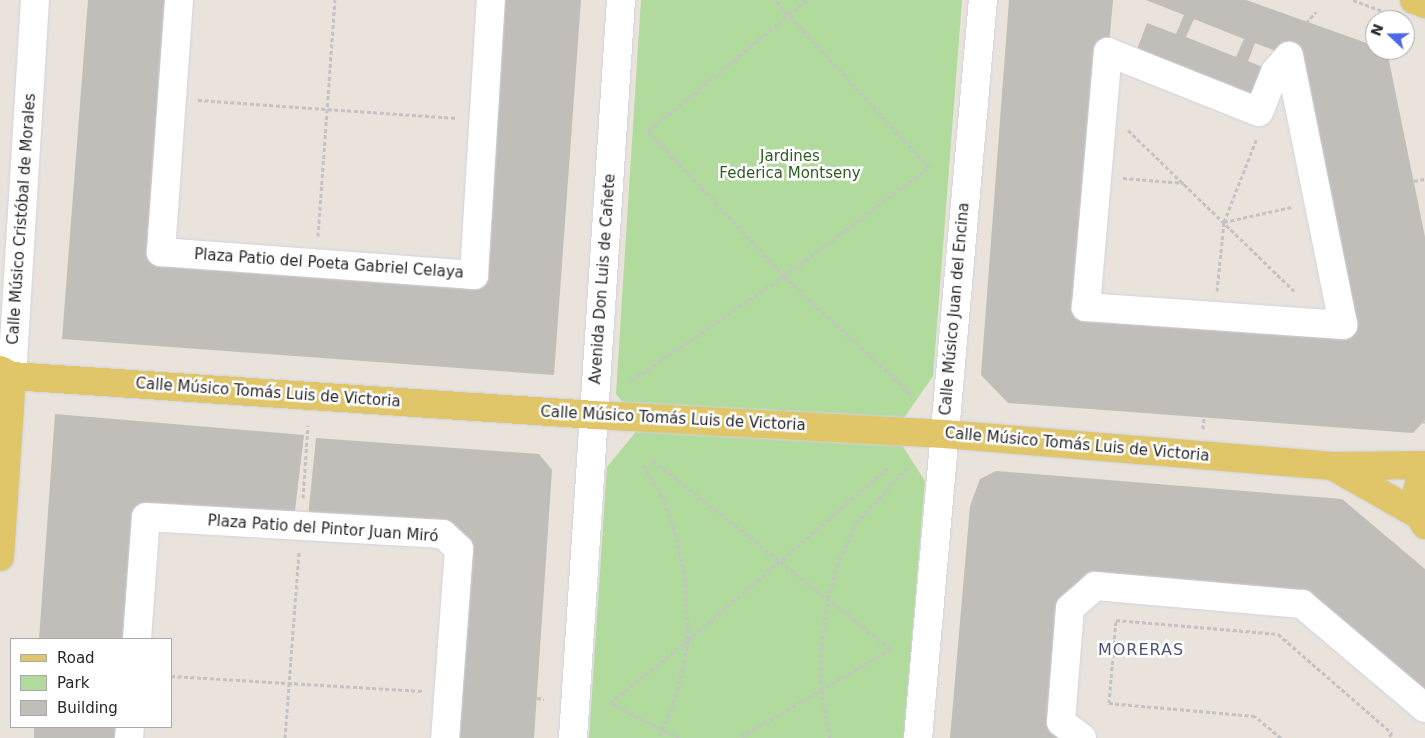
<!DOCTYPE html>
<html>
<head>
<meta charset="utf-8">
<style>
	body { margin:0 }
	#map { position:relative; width:1425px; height:738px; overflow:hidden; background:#e9e3db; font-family:"DejaVu Sans",sans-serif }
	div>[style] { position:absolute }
	.green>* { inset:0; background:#b1da9d }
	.building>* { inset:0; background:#c1bdb8; transform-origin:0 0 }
	.path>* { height:3px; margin-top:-1.5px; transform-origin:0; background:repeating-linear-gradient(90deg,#c3c3c3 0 4px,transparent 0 6.5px) }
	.roads { filter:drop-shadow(0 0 1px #d0d3df) drop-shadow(0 0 1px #d0d3df) }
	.minor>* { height:28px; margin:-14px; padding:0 14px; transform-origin:14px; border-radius:14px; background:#fff }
	.major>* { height:28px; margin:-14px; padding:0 14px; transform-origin:14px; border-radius:14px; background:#e0c569 }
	span { translate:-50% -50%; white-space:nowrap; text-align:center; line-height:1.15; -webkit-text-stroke:5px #fff; paint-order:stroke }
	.park-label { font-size:15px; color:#2d5c21 }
	.street-label { font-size:15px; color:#282828 }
	.neighbourhood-label { font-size:16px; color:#4e5473; letter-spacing:1px }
	.legend { position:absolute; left:10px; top:638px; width:162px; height:90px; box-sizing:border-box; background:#fff; border:1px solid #a9a9a9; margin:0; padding:6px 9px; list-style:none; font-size:15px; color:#282828 }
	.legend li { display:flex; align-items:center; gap:10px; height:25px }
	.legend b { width:25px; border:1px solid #a9a9a9 }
	.north { position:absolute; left:1365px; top:10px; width:50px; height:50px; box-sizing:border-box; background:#fff; border:1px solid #a9a9a9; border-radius:50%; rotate:291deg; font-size:14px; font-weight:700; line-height:20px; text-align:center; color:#282828 }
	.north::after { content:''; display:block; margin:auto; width:18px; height:22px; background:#4c68e5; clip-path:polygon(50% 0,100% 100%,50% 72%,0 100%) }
</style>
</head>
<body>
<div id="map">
	<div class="green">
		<div style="clip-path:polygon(641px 0,962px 0,933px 376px,904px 418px,624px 404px,616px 394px)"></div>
		<div style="clip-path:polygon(639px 428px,902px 445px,925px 481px,904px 738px,589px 738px,607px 467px)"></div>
	</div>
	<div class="building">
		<div style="clip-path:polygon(88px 0,179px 0,161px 252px,474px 275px,491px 0,581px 0,554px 375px,62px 339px)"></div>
		<div style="clip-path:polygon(evenodd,1009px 0,1113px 0,1086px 307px,1343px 325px,1289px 56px,1255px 43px,1248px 61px,1275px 72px,1259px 112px,1133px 60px,1147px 23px,1176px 34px,1184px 15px,1146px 0,1246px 0,1375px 46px,1375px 50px,1387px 51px,1425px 237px,1425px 420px,1413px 433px,1008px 403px,981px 375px,1009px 0,1194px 19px,1244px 39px,1236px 57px,1186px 37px,1194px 19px)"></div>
		<div style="clip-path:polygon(55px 414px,304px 435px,293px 527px,146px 517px,137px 639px,39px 639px)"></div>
		<div style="clip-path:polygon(316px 438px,539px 454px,552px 470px,534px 738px,445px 738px,459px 549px,307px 527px)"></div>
		<div style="clip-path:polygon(996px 471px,1342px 499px,1425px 569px,1425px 708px,1302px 604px,1095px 586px,1070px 608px,1061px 722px,1082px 738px,950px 738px,970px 506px,980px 479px)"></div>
		<div style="left:34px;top:727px;width:96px;height:11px"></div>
	</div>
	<div class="path">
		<div style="left:807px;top:0;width:206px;rotate:140.5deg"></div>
		<div style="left:648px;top:131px;width:199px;rotate:46.8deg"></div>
		<div style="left:784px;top:276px;width:175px;rotate:42.9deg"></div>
		<div style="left:1353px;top:0;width:40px;rotate:20.2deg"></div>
		<div style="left:1306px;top:23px;width:15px;rotate:-48deg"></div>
		<div style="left:198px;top:100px;width:259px;rotate:4deg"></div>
		<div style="left:1128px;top:130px;width:234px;rotate:44.1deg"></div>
		<div style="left:1123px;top:178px;width:61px;rotate:4.7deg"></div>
		<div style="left:1414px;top:181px;width:11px;rotate:-10deg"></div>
		<div style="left:1224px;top:222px;width:69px;rotate:-12.6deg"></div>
		<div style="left:318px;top:236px;width:237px;rotate:-85.9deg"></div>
		<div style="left:1217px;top:291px;width:69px;rotate:-84.2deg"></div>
		<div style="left:1224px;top:222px;width:90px;rotate:-68.6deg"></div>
		<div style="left:631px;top:381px;width:186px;rotate:-34.5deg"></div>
		<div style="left:784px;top:276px;width:181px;rotate:-36.9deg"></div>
		<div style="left:929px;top:167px;width:227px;rotate:-132.7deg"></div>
		<div style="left:1424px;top:421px;width:2px;rotate:63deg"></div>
		<div style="left:1203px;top:429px;width:12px;rotate:-85deg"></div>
		<div style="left:653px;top:461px;width:303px;rotate:38.3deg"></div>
		<div style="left:891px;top:649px;width:176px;rotate:149.6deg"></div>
		<div style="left:643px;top:465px;width:36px;rotate:58deg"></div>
		<div style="left:662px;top:495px;width:39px;rotate:71deg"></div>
		<div style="left:675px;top:532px;width:46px;rotate:77.5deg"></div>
		<div style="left:685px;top:577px;width:63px;rotate:87.3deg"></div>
		<div style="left:688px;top:640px;width:28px;rotate:100deg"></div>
		<div style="left:683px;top:668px;width:35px;rotate:105deg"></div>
		<div style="left:674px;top:702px;width:39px;rotate:113deg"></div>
		<div style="left:303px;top:498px;width:73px;rotate:-86.1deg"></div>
		<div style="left:171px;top:676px;width:252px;rotate:3.4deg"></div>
		<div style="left:537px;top:698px;width:7px;rotate:8deg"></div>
		<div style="left:285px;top:738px;width:187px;rotate:-85.7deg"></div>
		<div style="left:679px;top:738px;width:77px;rotate:-153.1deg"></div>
		<div style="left:610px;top:703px;width:100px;rotate:-38.9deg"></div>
		<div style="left:688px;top:640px;width:267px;rotate:-40.7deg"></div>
		<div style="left:830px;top:738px;width:49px;rotate:-100.6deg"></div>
		<div style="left:821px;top:690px;width:44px;rotate:-90deg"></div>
		<div style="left:821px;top:646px;width:48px;rotate:-81.5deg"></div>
		<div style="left:828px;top:599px;width:34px;rotate:-75deg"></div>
		<div style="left:837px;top:566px;width:47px;rotate:-66.2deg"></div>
		<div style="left:856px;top:523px;width:75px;rotate:-47.2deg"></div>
		<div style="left:1281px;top:738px;width:34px;rotate:-140deg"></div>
		<div style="left:1255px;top:716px;width:147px;rotate:-174.9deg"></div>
		<div style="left:1109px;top:703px;width:83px;rotate:-85.2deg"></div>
		<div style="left:1116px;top:620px;width:163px;rotate:4.9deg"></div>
		<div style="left:1278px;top:634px;width:151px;rotate:41deg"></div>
		<div style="left:1392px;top:733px;width:6px;rotate:129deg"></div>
	</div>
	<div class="roads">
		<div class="minor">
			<div style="left:179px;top:0;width:253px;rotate:94.1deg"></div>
			<div style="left:161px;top:252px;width:314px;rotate:4.2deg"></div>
			<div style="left:474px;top:275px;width:276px;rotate:-86.5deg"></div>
			<div style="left:1108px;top:52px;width:162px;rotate:21.7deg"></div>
			<div style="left:1259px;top:112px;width:43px;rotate:-68.2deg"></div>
			<div style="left:1275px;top:72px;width:21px;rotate:-49deg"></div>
			<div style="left:1289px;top:56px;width:274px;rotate:78.6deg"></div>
			<div style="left:1343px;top:325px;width:258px;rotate:-176deg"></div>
			<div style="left:1086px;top:307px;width:256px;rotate:-85.1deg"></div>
			<div style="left:12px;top:376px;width:377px;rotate:-86.5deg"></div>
			<div style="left:137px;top:639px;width:122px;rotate:-85.8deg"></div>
			<div style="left:146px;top:517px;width:297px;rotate:3.3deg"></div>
			<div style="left:443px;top:534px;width:22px;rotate:43deg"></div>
			<div style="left:459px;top:549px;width:190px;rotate:94.2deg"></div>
			<div style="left:129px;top:738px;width:11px;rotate:-85deg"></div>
			<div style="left:573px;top:738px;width:740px;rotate:-86.28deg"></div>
			<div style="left:918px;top:738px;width:741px;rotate:-84.97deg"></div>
			<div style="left:1082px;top:738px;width:26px;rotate:-143deg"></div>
			<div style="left:1061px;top:722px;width:114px;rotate:-85.5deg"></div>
			<div style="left:1070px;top:608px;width:33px;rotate:-41deg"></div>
			<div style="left:1095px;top:586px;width:208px;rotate:5deg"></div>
			<div style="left:1302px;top:604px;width:161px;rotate:40.2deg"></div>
		</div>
		<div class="major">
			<div style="left:1414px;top:0;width:12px;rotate:20deg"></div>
			<div style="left:0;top:370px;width:13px;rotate:27deg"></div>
			<div style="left:12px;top:376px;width:583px;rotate:3.83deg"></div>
			<div style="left:594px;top:415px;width:351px;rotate:3.1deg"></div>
			<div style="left:944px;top:434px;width:390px;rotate:4.7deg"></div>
			<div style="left:1333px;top:466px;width:92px;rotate:-0.6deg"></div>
			<div style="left:1334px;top:467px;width:98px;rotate:29.5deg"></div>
			<div style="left:1425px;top:472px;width:9px;rotate:126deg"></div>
			<div style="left:1420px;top:479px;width:18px;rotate:103deg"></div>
			<div style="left:1416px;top:497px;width:18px;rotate:81deg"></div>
			<div style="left:1419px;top:515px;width:12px;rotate:59deg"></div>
			<div style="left:0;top:557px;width:181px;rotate:-86.2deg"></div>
		</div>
	</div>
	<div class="park-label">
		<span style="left:790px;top:165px">Jardines<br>Federica Montseny</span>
	</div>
	<div class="street-label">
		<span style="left:22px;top:219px;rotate:-86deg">Calle Músico Cristóbal de Morales</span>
		<span style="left:329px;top:264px;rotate:4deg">Plaza Patio del Poeta Gabriel Celaya</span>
		<span style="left:603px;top:279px;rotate:-86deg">Avenida Don Luis de Cañete</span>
		<span style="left:955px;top:309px;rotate:-85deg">Calle Músico Juan del Encina</span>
		<span style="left:268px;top:393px;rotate:4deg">Calle Músico Tomás Luis de Victoria</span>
		<span style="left:673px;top:419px;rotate:3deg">Calle Músico Tomás Luis de Victoria</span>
		<span style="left:1077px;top:445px;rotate:5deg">Calle Músico Tomás Luis de Victoria</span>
		<span style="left:323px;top:529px;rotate:4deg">Plaza Patio del Pintor Juan Miró</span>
	</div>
	<div class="neighbourhood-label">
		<span style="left:1141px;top:650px">MORERAS</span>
	</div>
	<ul class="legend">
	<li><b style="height:6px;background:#e0c569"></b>Road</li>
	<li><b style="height:14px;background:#b1da9d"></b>Park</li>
	<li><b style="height:14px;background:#c1bdb8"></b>Building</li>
	</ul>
	<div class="north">N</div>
</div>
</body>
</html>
